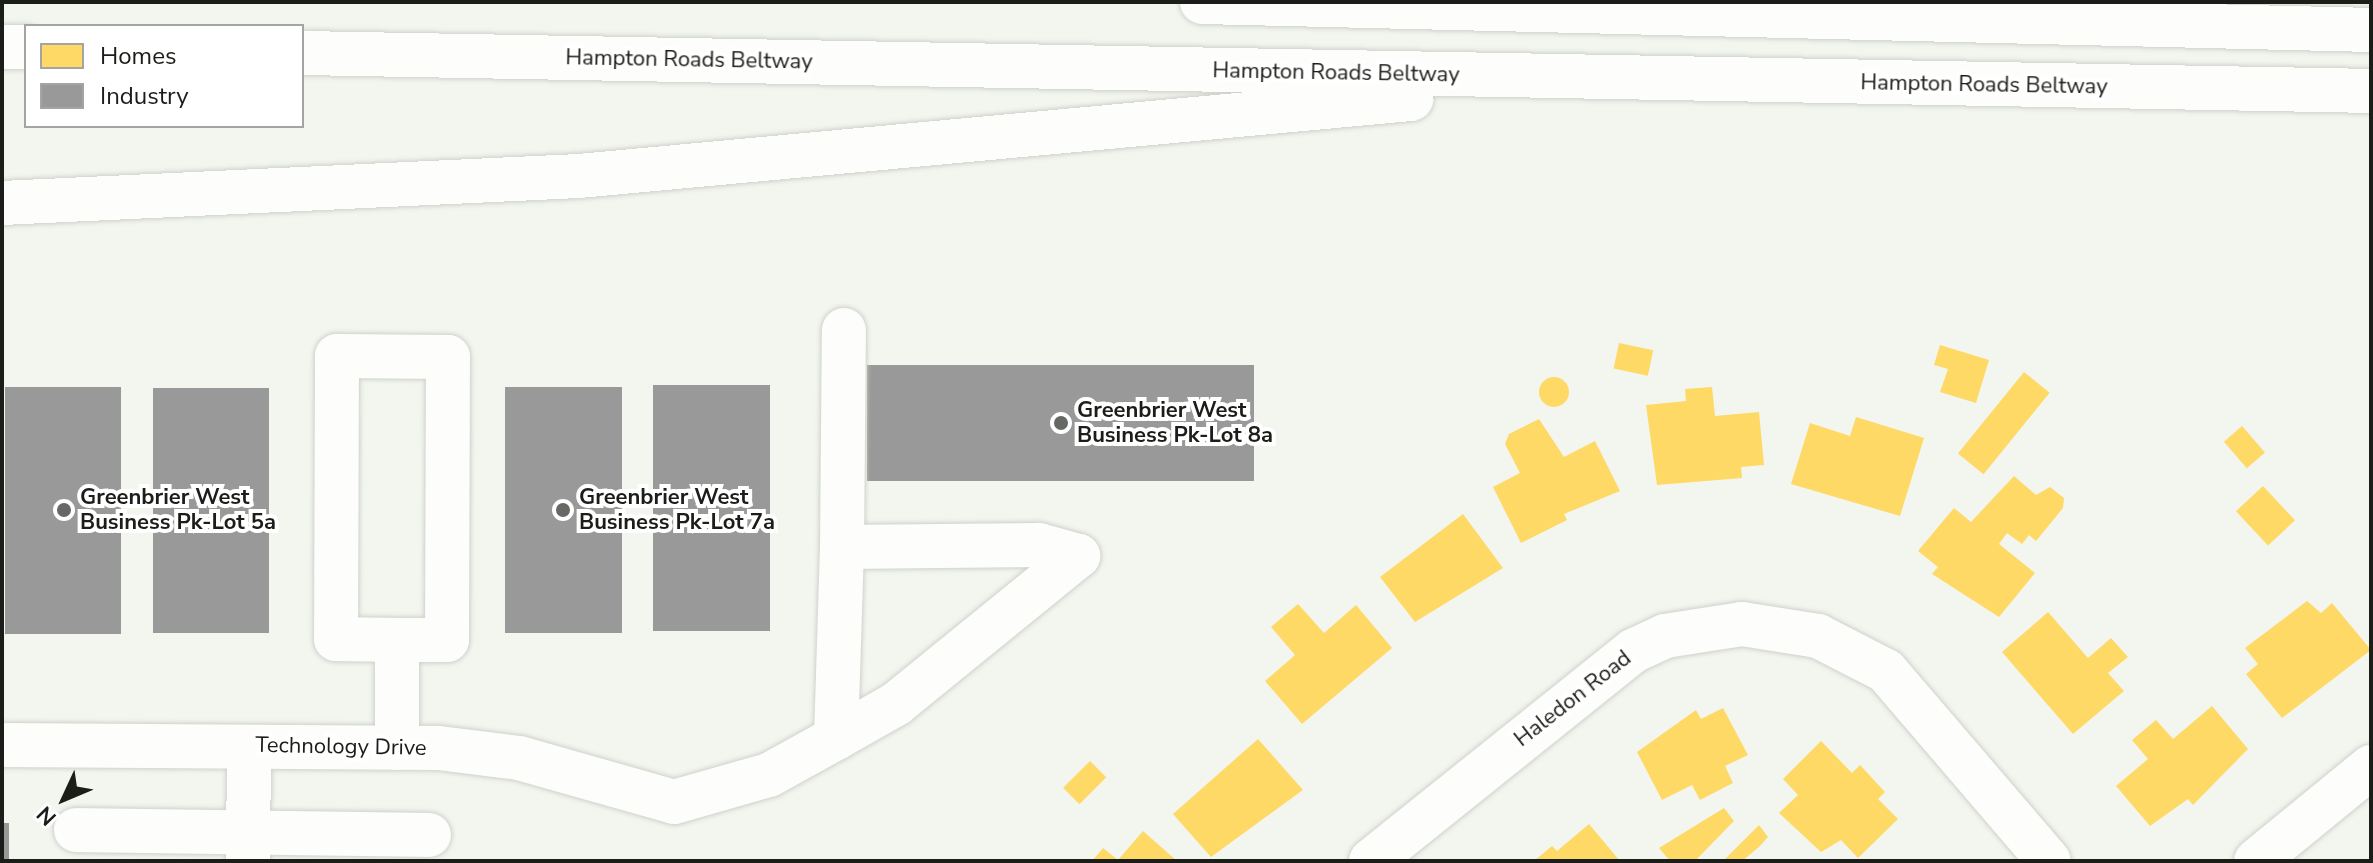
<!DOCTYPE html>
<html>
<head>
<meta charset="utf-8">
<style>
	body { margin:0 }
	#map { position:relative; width:2373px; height:863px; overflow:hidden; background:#f2f6ee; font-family:"Nunito Sans",sans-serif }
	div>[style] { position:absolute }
	.homes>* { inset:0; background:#ffd966; transform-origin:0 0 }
	.round { border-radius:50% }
	.industry>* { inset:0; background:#999; transform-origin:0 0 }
	.roads { filter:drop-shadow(0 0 2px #cfd2cc) drop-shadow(0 0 2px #cfd2cc) }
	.minor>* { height:44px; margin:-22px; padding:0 22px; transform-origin:22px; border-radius:22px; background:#fdfefc }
	.highway>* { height:44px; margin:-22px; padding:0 22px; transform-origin:22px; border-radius:22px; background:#fdfefc }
	.dots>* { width:22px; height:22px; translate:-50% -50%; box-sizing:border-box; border:4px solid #fff; border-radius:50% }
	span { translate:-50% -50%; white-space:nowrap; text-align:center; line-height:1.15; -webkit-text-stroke:8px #fff; paint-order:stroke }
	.street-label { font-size:22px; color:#1b1d18 }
	.poi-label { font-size:22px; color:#1b1d18; font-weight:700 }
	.left { translate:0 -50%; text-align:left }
	.frame { position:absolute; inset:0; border:4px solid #1b1d18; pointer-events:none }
	.legend { position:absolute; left:24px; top:24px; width:280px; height:104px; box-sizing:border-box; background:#fff; border:2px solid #a4a5a3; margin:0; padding:10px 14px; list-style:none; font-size:24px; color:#1b1d18 }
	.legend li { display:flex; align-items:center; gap:16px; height:40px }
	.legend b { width:40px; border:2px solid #a4a5a3 }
	.north { position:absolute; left:24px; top:759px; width:80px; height:80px; -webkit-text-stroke:6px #fff; paint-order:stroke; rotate:226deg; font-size:22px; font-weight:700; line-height:32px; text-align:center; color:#1b1d18 }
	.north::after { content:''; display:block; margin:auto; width:28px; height:36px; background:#1b1d18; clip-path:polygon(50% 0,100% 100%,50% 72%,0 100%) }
</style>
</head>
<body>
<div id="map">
	<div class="homes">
		<div style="left:1619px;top:343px;width:35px;height:26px;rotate:12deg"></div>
		<div style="clip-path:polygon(1940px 345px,1989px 360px,1976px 403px,1940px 392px,1948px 369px,1934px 365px)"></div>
		<div style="left:2024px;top:372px;width:33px;height:105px;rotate:39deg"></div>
		<div class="round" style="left:1539px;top:377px;width:30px;height:30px"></div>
		<div style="clip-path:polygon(1712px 387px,1715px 416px,1759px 412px,1764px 465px,1741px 467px,1742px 478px,1657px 485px,1646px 405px,1686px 401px,1685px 389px)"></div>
		<div style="clip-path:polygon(1856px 417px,1924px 438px,1900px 516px,1791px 484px,1810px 423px,1850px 436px)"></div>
		<div style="clip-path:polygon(1539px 419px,1564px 457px,1595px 441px,1620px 491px,1564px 514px,1567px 520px,1521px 543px,1493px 487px,1520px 473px,1505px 444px,1509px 434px)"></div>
		<div style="left:2242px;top:426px;width:35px;height:24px;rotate:49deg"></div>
		<div style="clip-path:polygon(2014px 476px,2036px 495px,2050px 487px,2064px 498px,2063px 508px,2036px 541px,2029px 535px,2022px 544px,2007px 533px,1999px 544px,2035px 573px,1999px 617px,1932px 574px,1938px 567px,1918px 551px,1954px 508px,1971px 522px)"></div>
		<div style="left:2263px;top:486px;width:47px;height:37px;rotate:47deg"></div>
		<div style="clip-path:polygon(1463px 514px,1503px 568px,1415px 622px,1380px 577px)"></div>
		<div style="clip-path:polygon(2307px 601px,2321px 613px,2332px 603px,2371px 650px,2282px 718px,2246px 674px,2258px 664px,2245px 648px)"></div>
		<div style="clip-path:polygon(1298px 604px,1324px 633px,1356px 605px,1392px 648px,1302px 724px,1265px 681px,1295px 655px,1271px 627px)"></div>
		<div style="clip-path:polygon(2048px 612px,2088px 658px,2111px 638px,2128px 657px,2108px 673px,2124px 691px,2073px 734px,2002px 652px)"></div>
		<div style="clip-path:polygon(2212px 706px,2248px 749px,2193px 805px,2188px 799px,2150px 826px,2116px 786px,2148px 759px,2132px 740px,2156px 720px,2173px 739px)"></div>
		<div style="clip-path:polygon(1723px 708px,1748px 755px,1725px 766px,1733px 783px,1700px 800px,1692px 785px,1662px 800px,1637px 752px,1696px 710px,1701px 719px)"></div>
		<div style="clip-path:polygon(1258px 739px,1303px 790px,1211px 857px,1173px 814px)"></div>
		<div style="clip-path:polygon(1821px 741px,1852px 773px,1860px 765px,1885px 792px,1878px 799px,1898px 819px,1858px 858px,1841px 840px,1821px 852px,1779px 813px,1798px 795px,1783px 779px)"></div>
		<div style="left:1090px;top:761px;width:23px;height:38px;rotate:45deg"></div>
		<div style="clip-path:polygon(1724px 808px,1734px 821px,1695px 861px,1670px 861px,1659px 848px)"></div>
		<div style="clip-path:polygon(1589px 824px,1620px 861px,1534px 861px,1552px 846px,1557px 851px)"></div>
		<div style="clip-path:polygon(1759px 825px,1768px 837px,1759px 847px,1742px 861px,1723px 861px)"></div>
		<div style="clip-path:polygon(1143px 831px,1177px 861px,1092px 861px,1103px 848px,1118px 860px)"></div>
	</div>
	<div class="industry">
		<div style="left:1254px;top:365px;width:116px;height:387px;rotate:90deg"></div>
		<div style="left:653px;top:385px;width:117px;height:246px"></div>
		<div style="left:5px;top:387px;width:116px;height:247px"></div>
		<div style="left:505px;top:387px;width:117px;height:246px"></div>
		<div style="left:269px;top:388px;width:245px;height:116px;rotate:90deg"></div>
		<div style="left:2px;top:823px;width:7px;height:38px"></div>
	</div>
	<div class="roads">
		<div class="minor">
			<div style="left:842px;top:547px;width:217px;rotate:-89.5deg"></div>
			<div style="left:2px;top:745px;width:437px;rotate:0.4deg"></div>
			<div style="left:439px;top:748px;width:81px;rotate:7.1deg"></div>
			<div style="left:519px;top:758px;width:161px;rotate:15.8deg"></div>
			<div style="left:674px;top:802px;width:99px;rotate:-15.9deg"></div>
			<div style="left:769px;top:775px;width:77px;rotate:-28.9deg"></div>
			<div style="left:836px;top:738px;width:69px;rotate:-29.5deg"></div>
			<div style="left:896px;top:704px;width:235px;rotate:-39.1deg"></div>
			<div style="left:1078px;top:556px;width:41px;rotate:-164.2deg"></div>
			<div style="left:1039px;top:545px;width:197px;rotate:179.4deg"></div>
			<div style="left:842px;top:547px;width:191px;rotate:91.8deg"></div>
			<div style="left:397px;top:748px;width:108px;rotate:-90deg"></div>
			<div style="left:397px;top:640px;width:50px"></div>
			<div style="left:447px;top:640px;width:283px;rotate:-89.8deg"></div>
			<div style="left:448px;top:357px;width:111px;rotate:-179.5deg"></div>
			<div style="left:337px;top:356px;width:283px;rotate:90.2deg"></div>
			<div style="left:336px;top:639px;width:61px;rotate:0.9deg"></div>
			<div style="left:76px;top:830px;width:353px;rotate:0.8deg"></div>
			<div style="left:248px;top:860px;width:113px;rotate:-89.5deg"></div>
			<div style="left:1371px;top:861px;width:336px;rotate:-38.7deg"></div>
			<div style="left:1633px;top:651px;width:35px;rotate:-25deg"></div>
			<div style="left:1665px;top:636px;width:78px;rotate:-8.9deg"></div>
			<div style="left:1742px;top:624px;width:77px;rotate:9deg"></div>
			<div style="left:1818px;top:636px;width:76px;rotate:27.2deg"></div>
			<div style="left:1886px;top:671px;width:250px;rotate:49.4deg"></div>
			<div style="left:2256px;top:861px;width:149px;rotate:-39.3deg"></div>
		</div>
		<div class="highway">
			<div style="left:1202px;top:2px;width:1169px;rotate:1.37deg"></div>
			<div style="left:2px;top:47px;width:24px"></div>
			<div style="left:302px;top:53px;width:2069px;rotate:1.05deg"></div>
			<div style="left:2px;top:203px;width:578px;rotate:-2.68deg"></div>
			<div style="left:579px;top:176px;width:836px;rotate:-5.29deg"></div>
		</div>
	</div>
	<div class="dots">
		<div style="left:1061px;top:423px;background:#666963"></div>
		<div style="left:64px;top:510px;background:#666963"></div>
		<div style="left:563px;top:510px;background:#666963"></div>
	</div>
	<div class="street-label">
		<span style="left:689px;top:60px;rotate:1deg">Hampton Roads Beltway</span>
		<span style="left:1336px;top:73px;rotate:1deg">Hampton Roads Beltway</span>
		<span style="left:1984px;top:85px;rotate:1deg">Hampton Roads Beltway</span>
		<span style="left:1573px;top:699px;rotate:-38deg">Haledon Road</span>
		<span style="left:341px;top:747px;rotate:1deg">Technology Drive</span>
	</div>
	<div class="poi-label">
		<span class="left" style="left:1077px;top:423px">Greenbrier West<br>Business Pk-Lot 8a</span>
		<span class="left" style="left:80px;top:510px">Greenbrier West<br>Business Pk-Lot 5a</span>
		<span class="left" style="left:579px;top:510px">Greenbrier West<br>Business Pk-Lot 7a</span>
	</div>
	<div class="frame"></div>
	<ul class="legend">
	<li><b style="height:22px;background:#ffd966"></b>Homes</li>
	<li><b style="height:22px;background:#999"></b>Industry</li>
	</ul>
	<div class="north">N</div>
</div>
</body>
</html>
